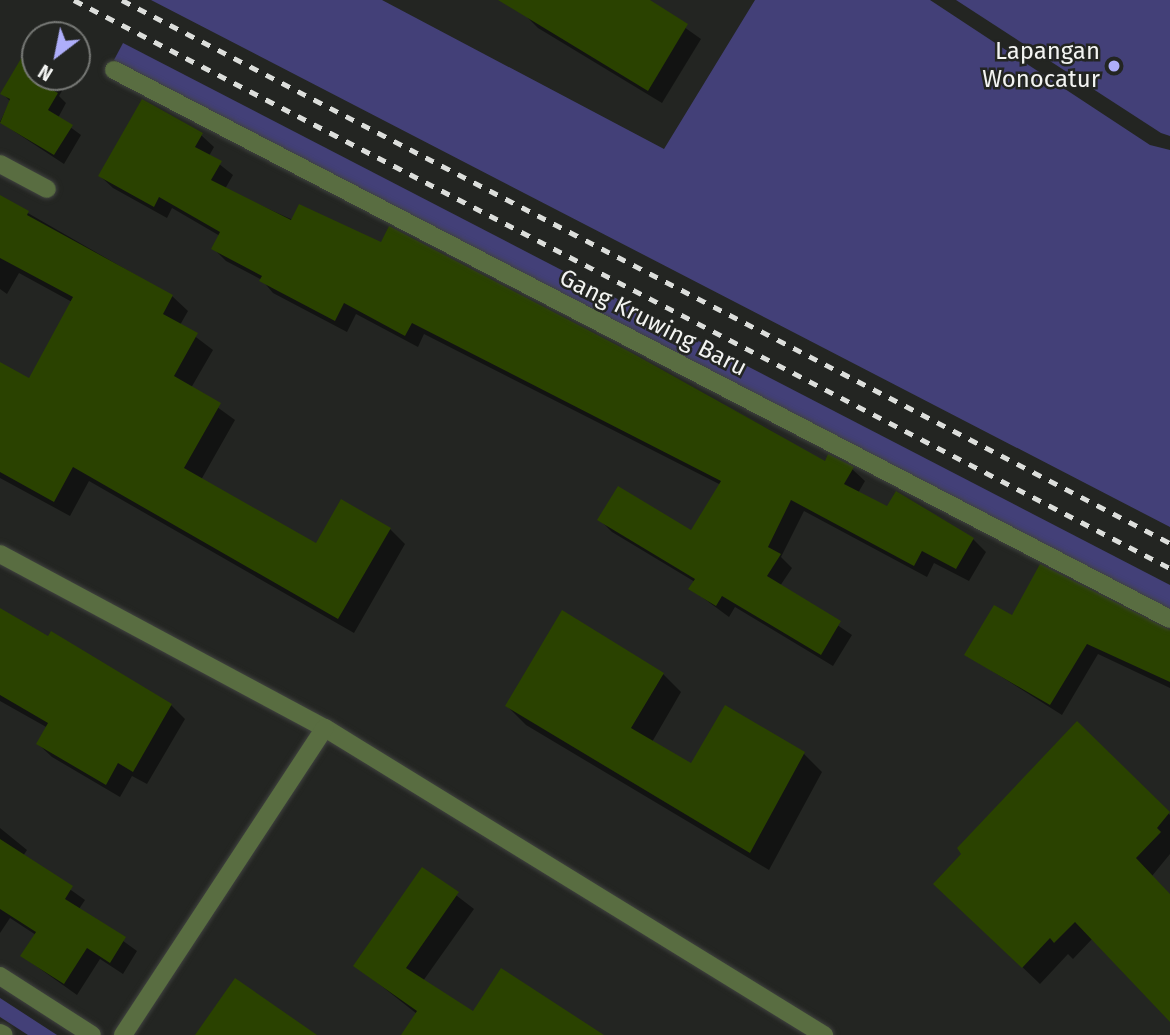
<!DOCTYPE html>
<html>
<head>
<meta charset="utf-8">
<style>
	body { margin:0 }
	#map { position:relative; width:1170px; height:1035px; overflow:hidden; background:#232522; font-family:"Fira Sans",sans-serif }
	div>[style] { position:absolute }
	.green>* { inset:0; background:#434078 }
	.shadow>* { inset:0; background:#0007 }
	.building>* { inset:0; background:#2a4200 }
	.roads { filter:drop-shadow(0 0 2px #40423f) drop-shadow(0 0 2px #40423f) }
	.minor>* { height:18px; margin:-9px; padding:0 9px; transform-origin:9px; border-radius:9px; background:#596d41 }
	.rail>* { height:5px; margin-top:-2.5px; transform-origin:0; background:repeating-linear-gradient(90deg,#dcdedb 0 9px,transparent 0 18px) }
	.dots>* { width:19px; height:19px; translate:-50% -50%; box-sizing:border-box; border:4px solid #232522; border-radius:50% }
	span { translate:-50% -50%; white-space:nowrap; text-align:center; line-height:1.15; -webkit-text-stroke:5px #232522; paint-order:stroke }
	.poi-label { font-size:24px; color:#f3f4f2 }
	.right { translate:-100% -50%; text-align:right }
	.street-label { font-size:24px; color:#f3f4f2 }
	.north { position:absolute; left:21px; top:21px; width:70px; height:70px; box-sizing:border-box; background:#232522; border:2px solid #767875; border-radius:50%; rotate:212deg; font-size:19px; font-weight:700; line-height:28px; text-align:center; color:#f3f4f2 }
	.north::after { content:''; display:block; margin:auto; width:24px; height:32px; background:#aeaefa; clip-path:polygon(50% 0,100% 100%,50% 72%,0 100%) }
</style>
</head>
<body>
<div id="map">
	<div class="green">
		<div style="clip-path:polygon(151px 0,382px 0,664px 149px,755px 0,930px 0,1150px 145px,1170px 150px,1170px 527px)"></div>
		<div style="clip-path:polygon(956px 0,1170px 0,1170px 136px,1161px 133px)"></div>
		<div style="clip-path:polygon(123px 43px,1170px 585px,1170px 610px,114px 60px)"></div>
		<div style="clip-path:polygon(0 998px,57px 1035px,28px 1035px,0 1017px)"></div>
	</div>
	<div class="shadow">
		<div style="clip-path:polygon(532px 0,646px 0,701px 39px,662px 103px,538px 28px,524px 14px)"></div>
		<div style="clip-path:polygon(35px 38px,35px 77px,70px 77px,59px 96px,66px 103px,58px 118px,81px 135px,64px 164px,0 122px,10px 101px,3px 94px)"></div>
		<div style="clip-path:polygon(201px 135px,214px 147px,209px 156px,233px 175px,225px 189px,825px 463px,852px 469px,865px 481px,858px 493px,888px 508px,896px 493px,973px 539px,986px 552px,969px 581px,934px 563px,927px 577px,804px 511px,781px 557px,792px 568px,780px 586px,852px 635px,833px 666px,735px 607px,729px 617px,691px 589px,695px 582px,612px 532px,600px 520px,691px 532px,721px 485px,424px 334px,418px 347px,356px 314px,347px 332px,273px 293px,262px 280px,226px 261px,214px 249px,220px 236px,172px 208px,167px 218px,113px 188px,100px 176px)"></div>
		<div style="clip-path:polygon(0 197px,172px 296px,188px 311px,180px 325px,213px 350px,191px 388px,235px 420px,201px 480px,316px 546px,390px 529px,405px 544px,354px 633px,89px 481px,70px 516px,0 478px,0 372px,30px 380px,72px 302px,19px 273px,7px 294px,0 289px)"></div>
		<div style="clip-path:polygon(0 610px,171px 705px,185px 719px,147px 784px,132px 776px,120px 797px,52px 757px,38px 744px,48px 728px,0 701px)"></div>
		<div style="clip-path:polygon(1170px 633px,1170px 688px,1098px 654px,1062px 715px,967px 655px)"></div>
		<div style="clip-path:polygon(663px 674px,681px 692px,652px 742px,691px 766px,804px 754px,822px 772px,769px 870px,526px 725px,507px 706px)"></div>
		<div style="clip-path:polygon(1077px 724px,1170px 815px,1170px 854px,1152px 876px,1170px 895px,1170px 1019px,1093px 938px,1073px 959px,1068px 954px,1040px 984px,953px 901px)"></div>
		<div style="clip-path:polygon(0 828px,27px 850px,23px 856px,85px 900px,79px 909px,137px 951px,123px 974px,100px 959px,77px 995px,22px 956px,36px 935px,10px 918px,0 933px)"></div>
		<div style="clip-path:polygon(422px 869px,474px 909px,423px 981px,474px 1013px,601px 1035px,403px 1035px,417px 1014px,355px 965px)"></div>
	</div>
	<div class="building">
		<div style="clip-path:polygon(498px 0,650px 0,688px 24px,648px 91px)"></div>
		<div style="clip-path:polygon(35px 35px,35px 77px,55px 77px,49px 88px,58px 93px,48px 110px,73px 125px,54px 155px,0 123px,10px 99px,0 94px)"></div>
		<div style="clip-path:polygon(142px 99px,203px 133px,195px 147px,222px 161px,211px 180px,291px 220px,299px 204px,381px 242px,389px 226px,632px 353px,825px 461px,828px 454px,854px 467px,844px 484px,887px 506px,896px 491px,974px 538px,956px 569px,922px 551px,914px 566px,791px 500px,768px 547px,781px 554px,767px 576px,841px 621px,821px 655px,722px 596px,716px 606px,688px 589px,695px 579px,597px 520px,618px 486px,691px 530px,721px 481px,412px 323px,405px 336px,344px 303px,335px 321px,259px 281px,262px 276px,211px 249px,220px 232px,159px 197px,154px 207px,98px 176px)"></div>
		<div style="clip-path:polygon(0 195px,29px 211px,27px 215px,173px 295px,163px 314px,198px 333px,174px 376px,221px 403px,184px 468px,316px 543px,341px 499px,391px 528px,338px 619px,73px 467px,54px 502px,0 472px,0 362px,29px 378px,73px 297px,0 258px)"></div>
		<div style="clip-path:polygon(1040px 564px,1170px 630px,1170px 682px,1087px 644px,1050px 705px,964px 655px,994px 605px,1012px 615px)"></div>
		<div style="clip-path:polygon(0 608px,48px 636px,51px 631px,172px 704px,133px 772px,118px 763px,106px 785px,36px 744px,48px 723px,0 695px)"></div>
		<div style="clip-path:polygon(562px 610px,664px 673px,631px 728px,691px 763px,725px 705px,805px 752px,750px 853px,505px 706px)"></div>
		<div style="clip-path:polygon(1077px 721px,1170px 812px,1157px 828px,1161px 832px,1136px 858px,1170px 894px,1170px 1022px,1075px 922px,1054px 943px,1050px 938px,1022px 968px,933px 884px,961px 854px,957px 848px)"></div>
		<div style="clip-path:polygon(0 839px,73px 886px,65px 899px,126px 937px,110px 963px,87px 948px,64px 984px,20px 956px,36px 932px,0 909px)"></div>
		<div style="clip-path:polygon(422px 867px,459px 892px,406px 968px,473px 1011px,501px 968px,604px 1035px,401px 1035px,417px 1011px,353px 966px)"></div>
		<div style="clip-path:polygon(235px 978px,317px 1035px,195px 1035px)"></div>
	</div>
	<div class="roads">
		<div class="minor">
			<div style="left:114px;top:70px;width:1190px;rotate:27.47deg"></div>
			<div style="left:0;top:164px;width:53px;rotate:28deg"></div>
			<div style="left:0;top:554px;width:369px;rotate:28.2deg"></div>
			<div style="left:325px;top:728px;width:586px;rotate:31.6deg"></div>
			<div style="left:0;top:976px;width:109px;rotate:32.7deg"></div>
			<div style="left:0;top:1033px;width:4px;rotate:27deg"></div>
			<div style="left:123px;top:1035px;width:367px;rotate:-56.7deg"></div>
		</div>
	</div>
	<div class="rail">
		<div style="left:74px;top:0;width:1234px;rotate:27.4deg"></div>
		<div style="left:122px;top:0;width:1180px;rotate:27.39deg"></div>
	</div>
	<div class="dots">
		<div style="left:1114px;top:66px;background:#aeaefa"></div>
	</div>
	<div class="poi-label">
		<span class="right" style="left:1100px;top:66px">Lapangan<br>Wonocatur</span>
	</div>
	<div class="street-label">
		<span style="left:653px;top:323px;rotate:27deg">Gang Kruwing Baru</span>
	</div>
	<div class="north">N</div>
</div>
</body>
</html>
